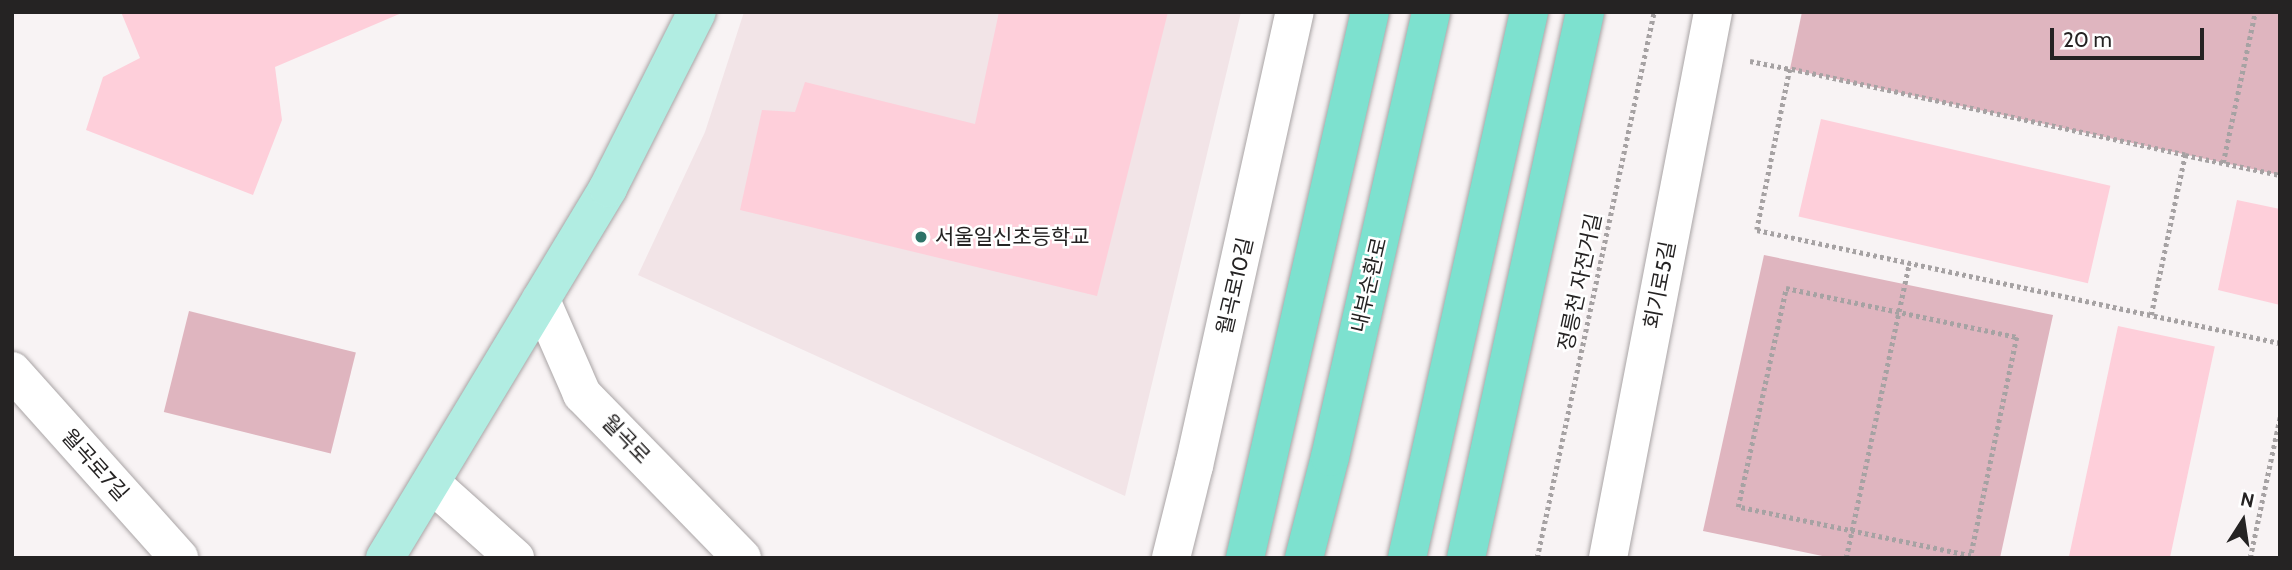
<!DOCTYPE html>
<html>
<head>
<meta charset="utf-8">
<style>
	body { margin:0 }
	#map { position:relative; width:2292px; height:570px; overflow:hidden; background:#f8f3f4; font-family:Cabin,"Noto Sans KR",sans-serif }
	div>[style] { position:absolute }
	.built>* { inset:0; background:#f2e4e7 }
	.green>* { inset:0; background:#dfb5bf; transform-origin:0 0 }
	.pier>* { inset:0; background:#f8f3f4 }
	.building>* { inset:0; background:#fecfda; transform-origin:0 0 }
	.path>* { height:4.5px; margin-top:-2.25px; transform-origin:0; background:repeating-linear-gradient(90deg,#a6a2a3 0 3.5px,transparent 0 7px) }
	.roads { filter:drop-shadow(0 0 2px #a9a4a5) drop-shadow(0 0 2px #a9a4a5) }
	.minor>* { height:38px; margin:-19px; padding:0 19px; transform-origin:19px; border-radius:19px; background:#fff }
	.major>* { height:38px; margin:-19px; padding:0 19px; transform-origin:19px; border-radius:19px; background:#b1ede2 }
	.highway>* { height:38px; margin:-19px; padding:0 19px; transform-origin:19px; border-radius:19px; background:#7de1cf }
	.dots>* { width:19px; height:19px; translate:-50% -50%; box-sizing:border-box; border:4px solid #fff; border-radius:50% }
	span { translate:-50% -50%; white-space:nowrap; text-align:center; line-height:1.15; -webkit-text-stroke:5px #fff; paint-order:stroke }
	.poi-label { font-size:21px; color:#252323 }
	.left { translate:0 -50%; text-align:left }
	.street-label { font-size:21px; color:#252323 }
	.frame { position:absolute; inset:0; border:14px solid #252323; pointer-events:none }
	.north { position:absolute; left:2208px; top:486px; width:70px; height:70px; -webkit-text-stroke:5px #fff; paint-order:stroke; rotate:12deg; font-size:19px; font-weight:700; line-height:28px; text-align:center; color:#252323 }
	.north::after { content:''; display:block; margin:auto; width:24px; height:32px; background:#252323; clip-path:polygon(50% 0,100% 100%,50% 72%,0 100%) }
	.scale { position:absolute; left:2050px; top:28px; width:154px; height:32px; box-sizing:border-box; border:4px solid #252323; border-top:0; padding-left:9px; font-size:21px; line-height:24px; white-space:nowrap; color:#252323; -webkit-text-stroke:5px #fff; paint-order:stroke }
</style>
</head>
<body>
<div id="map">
	<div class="built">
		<div style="clip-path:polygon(744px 12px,1241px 12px,1125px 496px,638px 275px,705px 132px)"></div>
	</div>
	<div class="green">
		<div style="clip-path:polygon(1802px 12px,2280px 12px,2280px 175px,1790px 69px)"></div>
		<div style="clip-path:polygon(1764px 255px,2053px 315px,2000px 558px,1832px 558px,1703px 531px)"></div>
		<div style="left:189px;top:311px;width:172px;height:104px;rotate:14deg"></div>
	</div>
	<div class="pier">
		<div style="clip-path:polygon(1482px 12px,1512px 12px,1390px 558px,1351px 558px)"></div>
	</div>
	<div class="building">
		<div style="clip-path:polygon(121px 12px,404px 12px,275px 67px,282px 120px,253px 195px,86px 130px,103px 77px,140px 58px)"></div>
		<div style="clip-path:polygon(999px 12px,1168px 12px,1097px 296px,740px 210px,762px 110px,795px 112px,805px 82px,975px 124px)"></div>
		<div style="left:1821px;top:119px;width:297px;height:100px;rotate:13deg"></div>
		<div style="clip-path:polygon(2237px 200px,2280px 209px,2280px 305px,2218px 290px)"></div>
		<div style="left:2118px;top:326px;width:99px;height:237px;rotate:12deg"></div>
	</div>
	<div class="path">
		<div style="left:1750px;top:61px;width:41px;rotate:11.3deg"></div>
		<div style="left:2185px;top:155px;width:97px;rotate:11.9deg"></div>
		<div style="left:2223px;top:163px;width:154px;rotate:-78deg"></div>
		<div style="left:1786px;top:288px;width:236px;rotate:12deg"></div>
		<div style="left:2017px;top:337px;width:224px;rotate:101.9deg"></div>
		<div style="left:1971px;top:556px;width:238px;rotate:-168.1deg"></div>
		<div style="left:1738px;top:507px;width:224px;rotate:-77.6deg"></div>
		<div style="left:2151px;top:315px;width:164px;rotate:-78deg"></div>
		<div style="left:2185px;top:155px;width:404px;rotate:-167.7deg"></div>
		<div style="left:1790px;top:69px;width:164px;rotate:101.6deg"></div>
		<div style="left:1757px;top:230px;width:535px;rotate:12.19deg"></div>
		<div style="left:1537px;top:558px;width:558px;rotate:-77.91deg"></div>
		<div style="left:1846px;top:558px;width:302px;rotate:-77.9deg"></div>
		<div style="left:2250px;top:558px;width:144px;rotate:-78deg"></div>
	</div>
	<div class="roads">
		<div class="minor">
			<div style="left:541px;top:300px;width:103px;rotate:66.4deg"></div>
			<div style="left:582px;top:394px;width:229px;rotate:45.7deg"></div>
			<div style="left:12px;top:371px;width:251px;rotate:48.2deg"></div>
			<div style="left:431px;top:483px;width:113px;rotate:41.8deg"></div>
			<div style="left:1171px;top:558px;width:95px;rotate:-76deg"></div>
			<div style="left:1194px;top:466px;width:465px;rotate:-77.5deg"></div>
			<div style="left:1608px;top:558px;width:556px;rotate:-79.11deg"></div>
		</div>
		<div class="major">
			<div style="left:385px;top:558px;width:432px;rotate:-58.9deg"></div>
			<div style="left:608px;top:188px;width:197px;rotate:-63.2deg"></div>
		</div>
		<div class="highway">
			<div style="left:1245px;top:558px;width:560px;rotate:-77.11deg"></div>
			<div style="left:1304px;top:558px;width:104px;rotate:-75.6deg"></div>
			<div style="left:1330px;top:457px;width:456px;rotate:-77.2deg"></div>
			<div style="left:1407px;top:558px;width:559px;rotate:-77.4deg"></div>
			<div style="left:1466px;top:558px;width:559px;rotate:-77.7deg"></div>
		</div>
	</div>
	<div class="dots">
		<div style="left:921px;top:237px;background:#2e7368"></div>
	</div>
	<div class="poi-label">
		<span class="left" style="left:935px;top:237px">서울일신초등학교</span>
	</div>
	<div class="street-label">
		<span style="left:1580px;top:282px;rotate:-78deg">정릉천 자전거길</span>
		<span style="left:1369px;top:285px;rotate:-77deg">내부순환로</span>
		<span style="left:1660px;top:285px;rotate:-79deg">회기로5길</span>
		<span style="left:1235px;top:286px;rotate:-77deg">월곡로10길</span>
		<span style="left:626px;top:439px;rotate:46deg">월곡로</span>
		<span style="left:95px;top:465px;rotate:48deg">월곡로7길</span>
	</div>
	<div class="frame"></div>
	<div class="north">N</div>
	<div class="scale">20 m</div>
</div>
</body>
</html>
